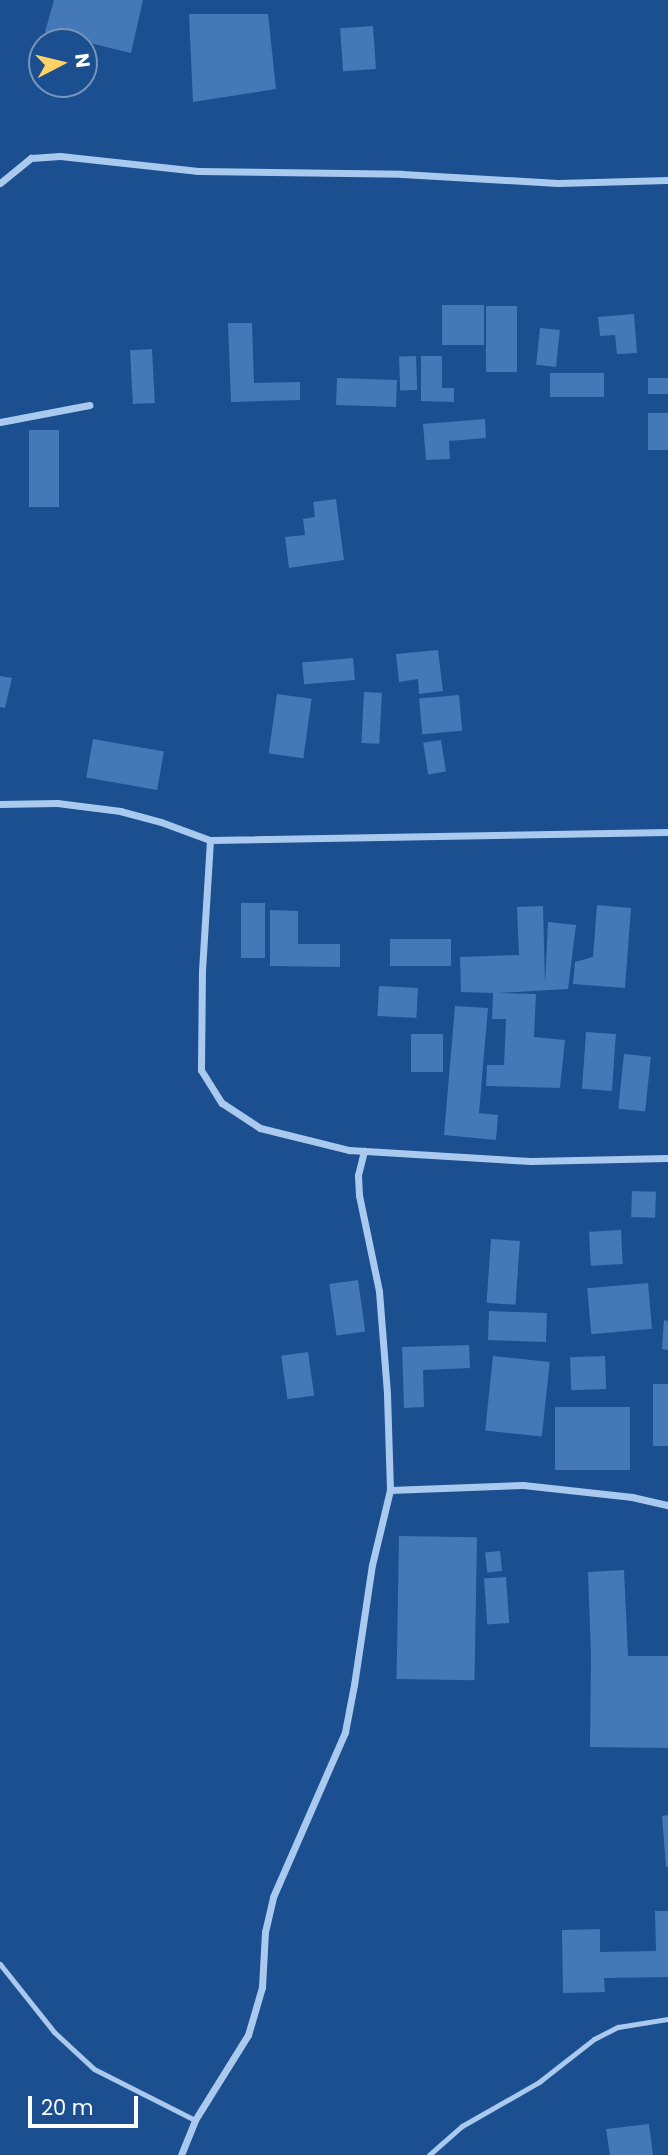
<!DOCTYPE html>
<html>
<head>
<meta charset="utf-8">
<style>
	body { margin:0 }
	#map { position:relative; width:668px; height:2155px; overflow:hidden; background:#1b4f8f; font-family:Poppins,sans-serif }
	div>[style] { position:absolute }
	.building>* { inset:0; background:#4478b7; transform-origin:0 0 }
	.service>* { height:5px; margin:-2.5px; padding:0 2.5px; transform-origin:2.5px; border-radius:2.5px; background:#a9c9ee }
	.minor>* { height:7px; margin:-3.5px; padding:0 3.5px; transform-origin:3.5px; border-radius:3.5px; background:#a9c9ee }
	span { translate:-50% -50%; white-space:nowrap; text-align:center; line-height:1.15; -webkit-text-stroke:7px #1b4f8f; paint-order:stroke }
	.north { position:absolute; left:28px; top:28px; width:70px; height:70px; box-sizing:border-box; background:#1b4f8f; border:2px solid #7695bc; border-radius:50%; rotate:83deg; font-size:19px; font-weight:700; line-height:28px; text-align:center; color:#fff }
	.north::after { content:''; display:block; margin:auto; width:24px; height:32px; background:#ffd166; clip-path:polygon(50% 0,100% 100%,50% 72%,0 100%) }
	.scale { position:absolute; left:28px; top:2096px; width:110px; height:32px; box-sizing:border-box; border:4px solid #fff; border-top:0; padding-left:9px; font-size:21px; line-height:24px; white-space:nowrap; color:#fff; -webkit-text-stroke:5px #1b4f8f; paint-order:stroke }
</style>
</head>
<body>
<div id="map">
	<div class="building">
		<div style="clip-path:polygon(54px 0,143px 0,131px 53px,45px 32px)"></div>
		<div style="clip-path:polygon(189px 14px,268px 14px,276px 89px,193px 102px)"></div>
		<div style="left:373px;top:26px;width:43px;height:33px;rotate:86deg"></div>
		<div style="left:442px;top:305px;width:42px;height:40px"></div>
		<div style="left:486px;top:306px;width:31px;height:66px"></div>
		<div style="clip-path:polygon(634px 314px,637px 353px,617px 354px,615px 335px,600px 336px,598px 317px)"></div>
		<div style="clip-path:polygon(228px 323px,252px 323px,254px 383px,300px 382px,300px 400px,231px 402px)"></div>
		<div style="left:540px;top:328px;width:20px;height:37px;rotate:6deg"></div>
		<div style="left:152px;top:349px;width:54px;height:22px;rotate:87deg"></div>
		<div style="left:416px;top:356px;width:34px;height:17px;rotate:88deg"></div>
		<div style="clip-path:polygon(421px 356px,442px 356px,442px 388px,454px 388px,454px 402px,421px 401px)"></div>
		<div style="left:604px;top:373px;width:24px;height:54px;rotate:90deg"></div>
		<div style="left:337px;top:378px;width:60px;height:27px;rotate:2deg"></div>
		<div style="left:648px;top:378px;width:20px;height:16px"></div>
		<div style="left:668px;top:413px;width:37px;height:20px;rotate:90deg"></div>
		<div style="clip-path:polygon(485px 419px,486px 438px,449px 441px,450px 459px,426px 460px,423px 424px)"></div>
		<div style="left:29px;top:430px;width:30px;height:77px"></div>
		<div style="clip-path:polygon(336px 499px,344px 560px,289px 568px,285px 537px,305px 535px,303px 519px,315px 517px,313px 502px)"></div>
		<div style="clip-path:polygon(438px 650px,443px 691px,419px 694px,418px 679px,399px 682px,396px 654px)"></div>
		<div style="left:353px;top:658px;width:22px;height:51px;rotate:85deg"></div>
		<div style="clip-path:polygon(0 676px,12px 678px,5px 708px,0 707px)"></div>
		<div style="left:364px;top:692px;width:18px;height:51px;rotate:3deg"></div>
		<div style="left:277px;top:694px;width:35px;height:60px;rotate:8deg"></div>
		<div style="left:459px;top:695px;width:36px;height:40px;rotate:85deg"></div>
		<div style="left:93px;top:739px;width:72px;height:39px;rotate:10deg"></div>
		<div style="left:441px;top:740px;width:32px;height:18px;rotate:81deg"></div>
		<div style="left:241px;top:903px;width:24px;height:55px"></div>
		<div style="clip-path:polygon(597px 905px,631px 908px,625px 988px,573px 984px,575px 962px,593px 957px)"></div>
		<div style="clip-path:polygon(543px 906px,545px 984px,548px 922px,576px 925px,568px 989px,498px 993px,536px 994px,534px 1037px,565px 1040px,560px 1088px,486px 1086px,487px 1065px,504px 1065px,506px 1019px,492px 1019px,493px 993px,461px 992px,460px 957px,519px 955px,517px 907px)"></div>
		<div style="clip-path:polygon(270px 910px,298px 911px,298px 944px,340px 944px,340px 967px,270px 966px)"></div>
		<div style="left:390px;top:939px;width:61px;height:27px"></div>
		<div style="left:379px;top:986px;width:39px;height:30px;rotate:3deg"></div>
		<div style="clip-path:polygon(455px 1006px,488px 1008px,479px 1113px,498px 1115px,496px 1140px,444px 1135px)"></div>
		<div style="left:586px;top:1032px;width:30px;height:57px;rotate:4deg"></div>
		<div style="left:443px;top:1034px;width:38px;height:32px;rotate:90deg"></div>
		<div style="left:624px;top:1054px;width:27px;height:55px;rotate:6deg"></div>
		<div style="left:632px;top:1191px;width:24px;height:26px;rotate:2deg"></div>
		<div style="left:621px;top:1230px;width:34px;height:32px;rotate:87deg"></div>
		<div style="left:491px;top:1239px;width:29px;height:64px;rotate:4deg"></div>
		<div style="left:358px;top:1280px;width:52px;height:29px;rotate:82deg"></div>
		<div style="left:648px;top:1283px;width:46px;height:61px;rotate:85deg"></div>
		<div style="left:489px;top:1311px;width:58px;height:29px;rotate:2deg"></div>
		<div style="clip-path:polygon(664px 1320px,668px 1321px,668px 1350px,662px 1349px)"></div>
		<div style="clip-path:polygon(469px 1345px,470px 1368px,423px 1370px,424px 1407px,404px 1408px,402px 1347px)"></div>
		<div style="left:308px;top:1352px;width:44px;height:27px;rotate:82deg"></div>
		<div style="left:493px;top:1356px;width:57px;height:75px;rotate:6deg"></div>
		<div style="left:605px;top:1356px;width:33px;height:35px;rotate:88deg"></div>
		<div style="left:653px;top:1384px;width:15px;height:62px"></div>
		<div style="left:555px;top:1407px;width:75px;height:63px"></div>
		<div style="left:399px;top:1536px;width:78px;height:143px;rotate:1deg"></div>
		<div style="left:500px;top:1551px;width:20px;height:15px;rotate:84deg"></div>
		<div style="clip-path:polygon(624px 1570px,628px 1656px,668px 1656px,668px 1748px,590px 1747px,591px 1655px,588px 1572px)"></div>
		<div style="left:506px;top:1577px;width:46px;height:22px;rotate:86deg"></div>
		<div style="clip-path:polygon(668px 1815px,668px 1867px,666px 1867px,662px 1816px)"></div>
		<div style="clip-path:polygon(655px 1911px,668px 1911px,668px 1977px,604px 1978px,605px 1992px,563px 1993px,562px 1930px,600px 1929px,600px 1952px,656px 1951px)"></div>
		<div style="clip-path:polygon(649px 2124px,653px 2155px,610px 2155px,606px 2129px)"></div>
	</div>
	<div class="service">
		<div style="left:0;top:1964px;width:87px;rotate:51.5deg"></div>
		<div style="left:54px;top:2032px;width:54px;rotate:42.8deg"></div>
		<div style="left:94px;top:2069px;width:113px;rotate:26.8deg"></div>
		<div style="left:429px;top:2155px;width:44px;rotate:-41.3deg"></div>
		<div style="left:462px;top:2126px;width:89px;rotate:-29.7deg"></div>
		<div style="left:539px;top:2082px;width:70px;rotate:-38deg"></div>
		<div style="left:594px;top:2039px;width:27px;rotate:-27deg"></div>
		<div style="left:618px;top:2027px;width:51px;rotate:-9.1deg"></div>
	</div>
	<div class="minor">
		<div style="left:0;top:183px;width:40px;rotate:-39deg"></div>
		<div style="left:31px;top:158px;width:29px;rotate:-4deg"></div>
		<div style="left:60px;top:156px;width:139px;rotate:6.2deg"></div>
		<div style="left:198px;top:171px;width:204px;rotate:0.8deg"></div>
		<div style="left:402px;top:174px;width:156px;rotate:3.3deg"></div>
		<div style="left:558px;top:183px;width:110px;rotate:-1.6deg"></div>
		<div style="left:0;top:422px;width:91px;rotate:-10.8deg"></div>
		<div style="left:0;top:804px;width:57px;rotate:-1deg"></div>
		<div style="left:57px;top:803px;width:64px;rotate:7.2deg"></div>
		<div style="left:120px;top:811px;width:42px;rotate:15deg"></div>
		<div style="left:161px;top:822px;width:52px;rotate:20.2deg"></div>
		<div style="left:210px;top:840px;width:458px;rotate:-1deg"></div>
		<div style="left:210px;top:840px;width:131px;rotate:93.5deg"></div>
		<div style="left:202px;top:971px;width:99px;rotate:90.6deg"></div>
		<div style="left:201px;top:1070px;width:39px;rotate:58deg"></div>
		<div style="left:222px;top:1103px;width:45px;rotate:33.3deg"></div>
		<div style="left:260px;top:1128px;width:92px;rotate:13.9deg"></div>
		<div style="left:349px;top:1150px;width:182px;rotate:3.5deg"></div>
		<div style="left:531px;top:1161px;width:137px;rotate:-1.3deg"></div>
		<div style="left:390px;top:1490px;width:133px;rotate:-2.2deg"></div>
		<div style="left:523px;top:1485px;width:110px;rotate:6.3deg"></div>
		<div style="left:632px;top:1497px;width:37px;rotate:13deg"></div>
		<div style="left:181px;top:2155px;width:38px;rotate:-68deg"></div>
		<div style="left:195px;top:2120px;width:100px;rotate:-58.1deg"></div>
		<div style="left:248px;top:2035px;width:50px;rotate:-73.7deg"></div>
		<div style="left:262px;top:1987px;width:55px;rotate:-86.9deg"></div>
		<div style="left:265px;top:1932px;width:36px;rotate:-77deg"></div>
		<div style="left:273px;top:1897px;width:180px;rotate:-66.4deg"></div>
		<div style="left:345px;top:1732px;width:48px;rotate:-79.2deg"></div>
		<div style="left:354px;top:1685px;width:121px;rotate:-81.5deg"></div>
		<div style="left:372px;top:1565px;width:77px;rotate:-76.5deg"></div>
		<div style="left:390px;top:1490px;width:97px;rotate:-91.8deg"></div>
		<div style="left:387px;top:1393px;width:102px;rotate:-94.5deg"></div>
		<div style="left:379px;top:1291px;width:98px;rotate:-101.8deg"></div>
		<div style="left:359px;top:1195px;width:20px;rotate:-93deg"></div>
		<div style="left:358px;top:1175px;width:25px;rotate:-76deg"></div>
	</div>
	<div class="north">N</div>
	<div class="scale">20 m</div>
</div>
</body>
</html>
